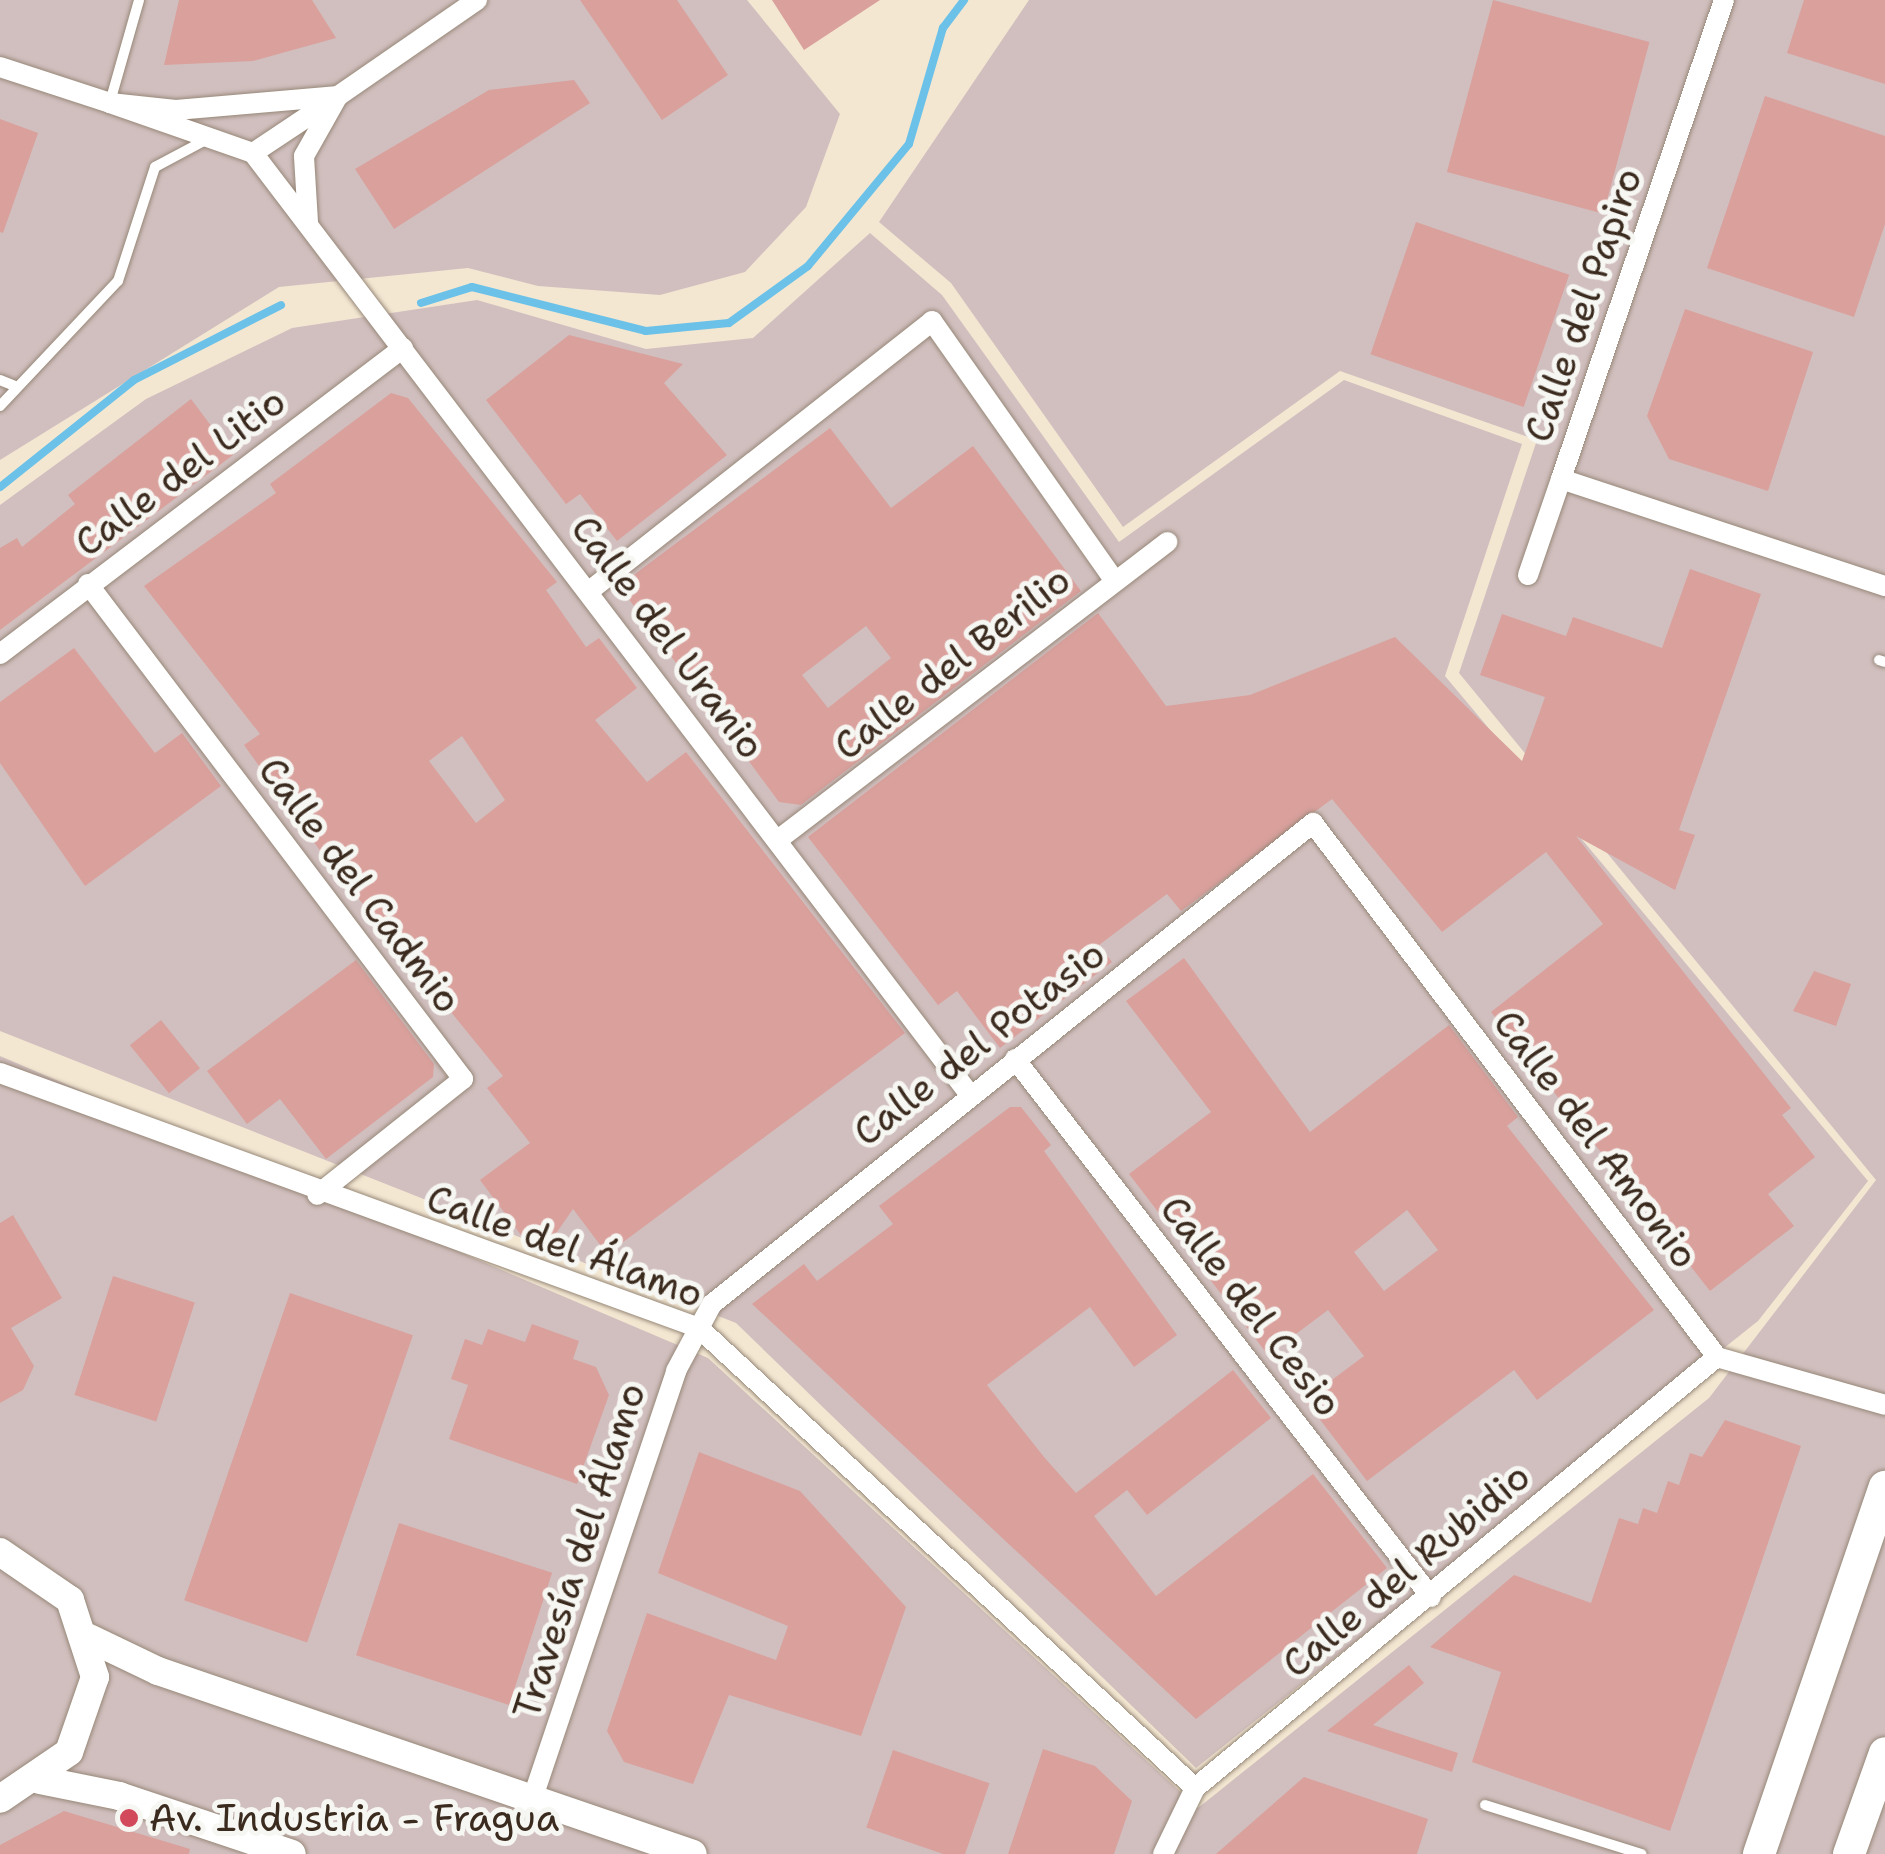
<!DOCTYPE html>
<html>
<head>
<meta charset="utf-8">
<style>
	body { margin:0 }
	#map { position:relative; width:1885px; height:1854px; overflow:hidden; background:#f3e7d2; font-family:"Shantell Sans",sans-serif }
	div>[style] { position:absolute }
	.industrial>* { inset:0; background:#d1bfbf }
	.stream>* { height:8px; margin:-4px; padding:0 4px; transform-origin:4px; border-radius:4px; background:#6bc1e8 }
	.building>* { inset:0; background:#d9a09c; transform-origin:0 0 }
	.roads { filter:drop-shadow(0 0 2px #978878) drop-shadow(0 0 2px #978878) }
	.service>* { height:10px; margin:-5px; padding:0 5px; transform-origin:5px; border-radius:5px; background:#fff }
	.minor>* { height:20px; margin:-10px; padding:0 10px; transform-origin:10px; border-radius:10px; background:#fff }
	.tertiary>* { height:28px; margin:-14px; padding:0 14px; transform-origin:14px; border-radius:14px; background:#fff }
	.primary>* { height:32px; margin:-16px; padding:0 16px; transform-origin:16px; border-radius:16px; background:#fff }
	.dots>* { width:28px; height:28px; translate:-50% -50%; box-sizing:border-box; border:5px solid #f6f6f2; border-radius:50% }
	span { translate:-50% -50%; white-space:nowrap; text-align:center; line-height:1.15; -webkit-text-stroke:10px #f6f6f2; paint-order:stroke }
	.street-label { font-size:38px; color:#3b2a1e }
	.poi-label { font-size:38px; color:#3b2a1e }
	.left { translate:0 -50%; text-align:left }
</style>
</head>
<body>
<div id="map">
	<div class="industrial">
		<div style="clip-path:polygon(0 0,747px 0,840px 114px,806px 207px,745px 272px,660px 295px,538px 286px,468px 268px,279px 287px,0 460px)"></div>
		<div style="clip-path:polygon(1029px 0,1885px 0,1885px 1854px,0 1854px,0 1056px,708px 1358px,1198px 1808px,1709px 1398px,1876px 1180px,1459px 673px,1537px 440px,1340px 371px,1123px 527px,951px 283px,879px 222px)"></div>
		<div style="clip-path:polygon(870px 233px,942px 295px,1119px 542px,1344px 380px,1522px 444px,1445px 676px,1868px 1181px,1758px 1321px,1196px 1768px,736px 1323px,0 1031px,0 505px,146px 399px,292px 328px,477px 300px,646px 349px,753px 338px)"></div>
	</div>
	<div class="stream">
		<div style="left:421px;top:303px;width:53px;rotate:-17.4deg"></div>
		<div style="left:472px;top:287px;width:179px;rotate:14.2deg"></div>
		<div style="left:646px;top:331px;width:83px;rotate:-5.5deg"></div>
		<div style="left:729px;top:323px;width:97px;rotate:-35.8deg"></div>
		<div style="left:808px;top:266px;width:158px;rotate:-50.4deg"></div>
		<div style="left:909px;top:144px;width:121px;rotate:-73.7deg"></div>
		<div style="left:943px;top:28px;width:35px;rotate:-53deg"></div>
		<div style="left:0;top:487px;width:171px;rotate:-38.6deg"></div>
		<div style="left:134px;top:380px;width:165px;rotate:-27deg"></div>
	</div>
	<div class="building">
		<div style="clip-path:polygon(179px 0,312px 0,336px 38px,253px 61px,164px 65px)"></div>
		<div style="clip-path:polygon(580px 0,677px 0,728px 75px,662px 120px)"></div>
		<div style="clip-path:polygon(772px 0,880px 0,804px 50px)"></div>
		<div style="left:1493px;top:0;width:162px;height:178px;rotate:15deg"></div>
		<div style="clip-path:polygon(1804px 0,1885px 0,1885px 84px,1787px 53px)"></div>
		<div style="clip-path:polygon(574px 80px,590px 103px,394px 229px,355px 169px,489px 90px)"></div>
		<div style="clip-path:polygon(1765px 96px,1885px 136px,1885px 224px,1854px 317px,1707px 268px)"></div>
		<div style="clip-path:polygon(0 119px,38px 133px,3px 233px,0 232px)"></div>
		<div style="left:1416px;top:222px;width:162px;height:140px;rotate:19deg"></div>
		<div style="clip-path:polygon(1685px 309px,1813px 352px,1768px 491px,1669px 459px,1647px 416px)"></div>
		<div style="clip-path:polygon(569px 335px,683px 364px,664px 383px,727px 455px,617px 541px,580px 494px,566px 504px,486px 400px)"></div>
		<div style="clip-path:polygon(evenodd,391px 393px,408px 398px,557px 582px,546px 590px,586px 647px,599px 638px,637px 688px,595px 720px,647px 782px,686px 752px,905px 1033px,607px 1254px,573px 1209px,548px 1245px,521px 1235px,480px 1180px,530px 1143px,487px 1088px,503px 1076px,324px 856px,244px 745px,260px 734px,144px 586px,276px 493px,270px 484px,391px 393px,462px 736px,505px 800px,476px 823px,429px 761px,462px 736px)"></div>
		<div style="clip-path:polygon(191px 399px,233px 455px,0 630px,0 548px,17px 538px,22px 547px,75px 504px,68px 495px)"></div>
		<div style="clip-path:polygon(evenodd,830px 428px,891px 508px,973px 446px,1081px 591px,801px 805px,779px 802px,628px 598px,631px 577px,830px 428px,866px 626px,891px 658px,828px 708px,802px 675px,866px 626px)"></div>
		<div style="clip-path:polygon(1690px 569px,1761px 594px,1679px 830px,1695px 835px,1675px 890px,1576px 836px,1791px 1108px,1782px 1115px,1815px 1157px,1768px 1194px,1794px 1226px,1710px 1291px,1491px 1012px,1603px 924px,1546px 852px,1442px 932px,1332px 799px,1181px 911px,1167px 894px,1099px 945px,1112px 962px,1000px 1048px,957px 991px,938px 1005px,808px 837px,1098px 613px,1166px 706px,1250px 695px,1395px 637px,1522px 761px,1545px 697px,1480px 675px,1502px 614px,1566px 636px,1573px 617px,1662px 648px)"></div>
		<div style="clip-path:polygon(74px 648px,155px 753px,182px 733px,221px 786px,85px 886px,0 763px,0 702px)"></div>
		<div style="clip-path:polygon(evenodd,1184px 958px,1310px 1132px,1449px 1025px,1518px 1117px,1507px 1126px,1654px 1310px,1537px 1400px,1514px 1370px,1367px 1481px,1305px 1400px,1364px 1356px,1328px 1310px,1268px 1355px,1129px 1174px,1211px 1112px,1126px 1001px,1184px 958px,1407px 1210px,1438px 1250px,1384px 1291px,1354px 1252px,1407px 1210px)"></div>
		<div style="clip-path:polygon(356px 960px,434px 1064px,433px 1077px,326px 1159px,280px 1099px,247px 1124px,207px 1071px)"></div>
		<div style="clip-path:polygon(1814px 971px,1851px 984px,1836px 1026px,1793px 1011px)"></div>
		<div style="left:161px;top:1020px;width:62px;height:40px;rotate:51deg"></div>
		<div style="clip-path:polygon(1010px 1107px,1021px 1107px,1051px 1145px,1044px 1151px,1177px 1335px,1134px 1367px,1090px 1307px,987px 1385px,1044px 1457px,1076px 1493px,1233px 1370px,1271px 1418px,1147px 1515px,1127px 1490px,1094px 1516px,1156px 1596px,1313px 1474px,1387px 1568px,1196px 1719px,752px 1304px,804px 1264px,817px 1281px,893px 1224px,879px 1206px)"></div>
		<div style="clip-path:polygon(13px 1215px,62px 1298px,11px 1328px,34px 1366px,23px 1390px,0 1403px,0 1223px)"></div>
		<div style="left:113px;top:1276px;width:86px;height:125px;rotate:18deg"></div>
		<div style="left:290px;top:1293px;width:130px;height:325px;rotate:19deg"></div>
		<div style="clip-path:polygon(532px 1324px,579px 1341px,573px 1359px,596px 1367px,609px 1395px,577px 1484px,449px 1439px,468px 1385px,451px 1379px,465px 1339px,482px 1345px,488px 1329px,525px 1342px)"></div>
		<div style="clip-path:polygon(1725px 1420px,1801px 1446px,1670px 1831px,1472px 1762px,1501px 1672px,1430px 1647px,1514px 1575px,1591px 1603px,1619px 1518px,1638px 1524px,1643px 1508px,1657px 1513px,1668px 1481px,1679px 1485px,1690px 1453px,1702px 1457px)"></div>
		<div style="clip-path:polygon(699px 1452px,800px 1491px,906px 1607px,861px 1736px,729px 1695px,693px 1784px,624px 1762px,607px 1731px,647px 1613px,776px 1660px,788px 1626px,658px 1573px)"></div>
		<div style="left:399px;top:1523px;width:161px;height:139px;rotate:18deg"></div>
		<div style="clip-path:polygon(1409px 1665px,1424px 1683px,1373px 1725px,1458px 1753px,1452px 1772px,1327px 1731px)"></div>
		<div style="clip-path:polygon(1043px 1749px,1095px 1766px,1132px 1801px,1114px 1854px,1008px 1854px)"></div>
		<div style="left:893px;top:1750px;width:102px;height:82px;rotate:19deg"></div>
		<div style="clip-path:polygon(1304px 1777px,1428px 1819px,1417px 1854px,1216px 1854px)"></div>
		<div style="clip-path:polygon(64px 1811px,190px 1849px,189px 1854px,0 1854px,0 1845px)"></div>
	</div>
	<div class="roads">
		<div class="service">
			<div style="left:110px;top:102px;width:106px;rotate:-74.1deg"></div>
			<div style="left:0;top:380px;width:18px;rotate:22deg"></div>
			<div style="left:0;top:406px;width:172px;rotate:-46.7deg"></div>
			<div style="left:118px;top:281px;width:120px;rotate:-72deg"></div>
			<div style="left:155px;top:167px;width:55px;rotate:-28deg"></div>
			<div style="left:1879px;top:660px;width:6px;rotate:18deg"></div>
			<div style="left:1485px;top:1805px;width:164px;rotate:17.4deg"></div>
		</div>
		<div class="minor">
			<div style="left:1724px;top:0;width:506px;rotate:108.79deg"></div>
			<div style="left:1561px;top:479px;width:341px;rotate:18.3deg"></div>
			<div style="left:0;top:67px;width:116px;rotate:18.1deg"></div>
			<div style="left:110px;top:103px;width:66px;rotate:6.1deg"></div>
			<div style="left:176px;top:110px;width:163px;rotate:-4.9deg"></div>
			<div style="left:338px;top:96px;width:169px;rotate:-34.6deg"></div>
			<div style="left:110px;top:103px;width:151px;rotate:19.3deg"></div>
			<div style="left:253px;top:153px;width:1184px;rotate:52.72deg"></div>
			<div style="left:253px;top:153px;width:90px;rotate:-33.7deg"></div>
			<div style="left:308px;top:222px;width:66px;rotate:-93.5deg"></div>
			<div style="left:304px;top:156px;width:69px;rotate:-60.5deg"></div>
			<div style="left:1528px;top:575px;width:102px;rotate:-71deg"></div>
			<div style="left:88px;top:584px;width:621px;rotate:52.85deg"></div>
			<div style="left:463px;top:1079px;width:186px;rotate:141.5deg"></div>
			<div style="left:588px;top:592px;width:438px;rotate:-38.2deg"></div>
			<div style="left:932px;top:321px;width:318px;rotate:54.9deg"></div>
			<div style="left:0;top:654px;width:506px;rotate:-37.21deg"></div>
			<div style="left:779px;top:839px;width:489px;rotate:-37.4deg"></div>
			<div style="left:1015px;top:1059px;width:680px;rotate:52.29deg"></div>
			<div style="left:0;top:1073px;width:744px;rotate:20.04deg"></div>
			<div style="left:699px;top:1328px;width:676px;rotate:42.84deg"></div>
			<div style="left:532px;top:1800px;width:453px;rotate:-71.4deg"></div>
			<div style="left:676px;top:1371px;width:76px;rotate:-61.8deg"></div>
			<div style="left:712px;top:1304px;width:770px;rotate:-38.67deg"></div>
			<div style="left:1313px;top:823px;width:670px;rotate:52.89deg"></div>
			<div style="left:1717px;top:1357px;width:175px;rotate:15.9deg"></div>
			<div style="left:1163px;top:1854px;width:73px;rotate:-64.1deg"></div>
			<div style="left:1195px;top:1788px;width:677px;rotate:-39.55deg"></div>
		</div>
		<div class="tertiary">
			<div style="left:0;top:1552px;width:85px;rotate:34.4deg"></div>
			<div style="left:70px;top:1600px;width:81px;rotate:72deg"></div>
			<div style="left:95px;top:1677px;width:79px;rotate:109.1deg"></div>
			<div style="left:69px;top:1752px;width:83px;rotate:145.7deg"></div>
			<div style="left:89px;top:1638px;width:76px;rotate:25.6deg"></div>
			<div style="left:158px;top:1671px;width:565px;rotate:18.88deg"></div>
			<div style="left:40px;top:1780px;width:81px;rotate:11.4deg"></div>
			<div style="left:119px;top:1796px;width:182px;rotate:18.5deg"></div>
		</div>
		<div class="primary">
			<div style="left:1759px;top:1854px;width:388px;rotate:-71.1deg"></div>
			<div style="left:1849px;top:1854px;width:107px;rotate:-70.4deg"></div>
		</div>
	</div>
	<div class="dots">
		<div style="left:129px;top:1818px;background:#d1495b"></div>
	</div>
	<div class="street-label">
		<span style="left:1583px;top:305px;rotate:-71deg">Calle del Papiro</span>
		<span style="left:180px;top:472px;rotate:-37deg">Calle del Litio</span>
		<span style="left:668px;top:637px;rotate:53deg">Calle del Uranio</span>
		<span style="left:952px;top:663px;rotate:-38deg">Calle del Berilio</span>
		<span style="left:360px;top:885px;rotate:53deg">Calle del Cadmio</span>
		<span style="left:979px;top:1043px;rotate:-38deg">Calle del Potasio</span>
		<span style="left:1596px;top:1139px;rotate:53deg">Calle del Amonio</span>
		<span style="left:565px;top:1246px;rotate:20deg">Calle del Álamo</span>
		<span style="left:1251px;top:1306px;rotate:52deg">Calle del Cesio</span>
		<span style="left:579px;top:1551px;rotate:-72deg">Travesía del Álamo</span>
		<span style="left:1406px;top:1570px;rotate:-40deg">Calle del Rubidio</span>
	</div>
	<div class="poi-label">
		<span class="left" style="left:149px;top:1818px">Av. Industria - Fragua</span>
	</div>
</div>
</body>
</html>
